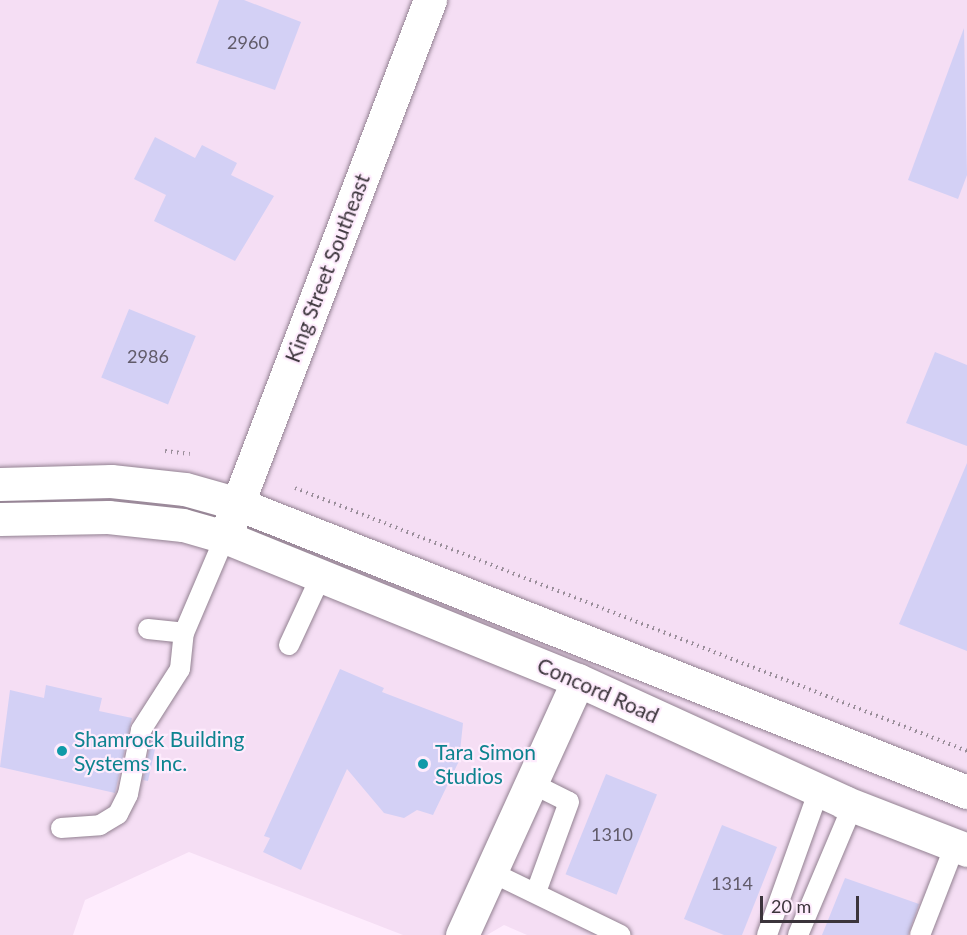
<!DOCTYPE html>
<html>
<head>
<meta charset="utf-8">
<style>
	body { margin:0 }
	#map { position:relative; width:967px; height:935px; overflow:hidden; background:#feecfd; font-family:Lato,sans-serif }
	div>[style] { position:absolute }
	.built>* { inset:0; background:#f5def4 }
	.building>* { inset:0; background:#d3d0f5; transform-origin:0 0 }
	.path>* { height:4px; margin-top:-2px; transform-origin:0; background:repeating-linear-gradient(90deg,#9a8e9a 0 1.5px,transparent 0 6px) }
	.roads { filter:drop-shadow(0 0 2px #928191) drop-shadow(0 0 2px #928191) }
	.service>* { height:20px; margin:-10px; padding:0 10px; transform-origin:10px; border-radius:10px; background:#fff }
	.minor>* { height:33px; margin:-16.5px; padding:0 16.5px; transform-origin:16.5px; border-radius:16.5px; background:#fff }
	.tertiary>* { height:33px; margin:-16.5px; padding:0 16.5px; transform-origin:16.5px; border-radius:16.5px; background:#fff }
	.secondary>* { height:33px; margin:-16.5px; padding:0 16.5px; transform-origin:16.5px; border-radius:16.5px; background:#fff }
	.dots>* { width:16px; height:16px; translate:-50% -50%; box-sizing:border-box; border:3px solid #feecfd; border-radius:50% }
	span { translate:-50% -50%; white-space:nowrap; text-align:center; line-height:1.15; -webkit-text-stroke:4.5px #feecfd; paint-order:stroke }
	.number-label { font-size:18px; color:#615b6a }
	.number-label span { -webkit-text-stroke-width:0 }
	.street-label { font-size:21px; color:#3b343b }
	.culture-label { font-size:21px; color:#0d838f }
	.left { translate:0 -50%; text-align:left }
	.scale { position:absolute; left:760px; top:896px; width:99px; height:27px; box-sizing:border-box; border:3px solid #3b343b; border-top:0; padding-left:8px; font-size:18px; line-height:21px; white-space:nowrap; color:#3b343b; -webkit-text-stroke:4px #feecfd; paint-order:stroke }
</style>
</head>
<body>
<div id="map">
	<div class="built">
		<i style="clip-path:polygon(0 0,967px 0,967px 935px,527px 935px,504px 925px,487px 935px,403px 935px,189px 852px,85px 900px,73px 935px,0 935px)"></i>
	</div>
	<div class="building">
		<i style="clip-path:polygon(219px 0,244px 0,301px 22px,275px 90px,196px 63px)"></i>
		<i style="clip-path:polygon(964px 28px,967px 175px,958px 199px,908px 180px)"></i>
		<i style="clip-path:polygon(155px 137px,195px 158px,202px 145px,237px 163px,231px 175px,274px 196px,235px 261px,154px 221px,166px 195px,134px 179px)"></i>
		<i style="left:129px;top:309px;width:72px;height:74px;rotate:22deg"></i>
		<i style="clip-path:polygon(935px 352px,967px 365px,967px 446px,906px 423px)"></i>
		<i style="clip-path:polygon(967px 463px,967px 651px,899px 624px)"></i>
		<i style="clip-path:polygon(340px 669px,384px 688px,382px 692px,463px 723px,459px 761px,433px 815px,417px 810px,404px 818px,384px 813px,347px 769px,301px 870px,263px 852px,270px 838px,264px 836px)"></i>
		<i style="clip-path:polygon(46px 685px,102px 698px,99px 711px,132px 718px,115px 793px,0 767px,10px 690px,44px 698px)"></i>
		<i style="clip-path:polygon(151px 739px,157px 740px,148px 781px,143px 780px)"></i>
		<i style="left:606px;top:774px;width:55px;height:108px;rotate:22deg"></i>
		<i style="clip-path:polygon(722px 825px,777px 847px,742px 935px,724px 935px,684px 919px)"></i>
		<i style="clip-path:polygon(845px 878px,919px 904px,908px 935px,822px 935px)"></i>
	</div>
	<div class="path">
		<i style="left:165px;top:451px;width:25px;rotate:7deg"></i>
		<i style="left:295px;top:488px;width:722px;rotate:21.37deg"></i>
	</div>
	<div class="roads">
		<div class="service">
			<i style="left:148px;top:629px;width:36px;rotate:6deg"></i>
			<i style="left:184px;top:633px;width:104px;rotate:-66.9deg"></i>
			<i style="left:289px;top:645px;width:76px;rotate:-65.1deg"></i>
			<i style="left:531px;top:783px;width:42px;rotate:26.6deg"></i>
			<i style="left:569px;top:802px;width:96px;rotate:110.1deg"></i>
			<i style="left:61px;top:828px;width:39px;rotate:-4deg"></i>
			<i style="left:100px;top:825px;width:21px;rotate:-31deg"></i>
			<i style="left:118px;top:814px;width:22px;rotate:-63deg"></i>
			<i style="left:128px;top:794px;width:65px;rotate:-78.5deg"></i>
			<i style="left:141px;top:730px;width:72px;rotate:-57.4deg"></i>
			<i style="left:180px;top:669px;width:36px;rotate:-84deg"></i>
			<i style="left:491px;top:872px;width:144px;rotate:25.9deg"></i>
			<i style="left:767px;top:935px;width:154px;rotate:-70.3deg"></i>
			<i style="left:798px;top:935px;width:141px;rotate:-67.1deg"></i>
			<i style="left:920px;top:935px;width:97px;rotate:-68.7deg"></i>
		</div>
		<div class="minor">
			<i style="left:462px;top:935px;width:280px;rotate:-65.5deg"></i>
		</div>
		<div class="tertiary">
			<i style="left:225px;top:537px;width:575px;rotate:-69.11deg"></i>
		</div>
		<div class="secondary">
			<i style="left:0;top:484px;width:111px;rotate:-1.5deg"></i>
			<i style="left:111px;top:481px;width:74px;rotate:6.2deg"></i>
			<i style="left:185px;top:489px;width:55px;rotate:15.8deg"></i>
			<i style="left:238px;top:504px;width:784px;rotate:21.56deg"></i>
			<i style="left:0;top:519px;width:108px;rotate:-1.1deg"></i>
			<i style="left:108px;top:517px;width:75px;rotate:6.1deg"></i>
			<i style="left:183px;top:525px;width:44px;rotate:15.9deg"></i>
			<i style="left:225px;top:537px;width:381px;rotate:22.1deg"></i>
			<i style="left:578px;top:680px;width:293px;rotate:24.6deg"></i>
			<i style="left:844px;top:802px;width:132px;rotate:21.3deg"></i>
		</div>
	</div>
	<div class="dots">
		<i style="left:62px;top:751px;background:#0f9aa8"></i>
		<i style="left:423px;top:764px;background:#0f9aa8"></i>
	</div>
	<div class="number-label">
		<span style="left:248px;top:42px">2960</span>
		<span style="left:148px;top:356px">2986</span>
		<span style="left:612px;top:834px">1310</span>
		<span style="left:732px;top:883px">1314</span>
	</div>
	<div class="street-label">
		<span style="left:327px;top:268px;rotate:-69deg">King Street Southeast</span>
		<span style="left:598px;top:690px;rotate:24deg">Concord Road</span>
	</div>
	<div class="culture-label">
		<span class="left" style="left:74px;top:751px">Shamrock Building<br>Systems Inc.</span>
		<span class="left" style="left:435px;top:764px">Tara Simon<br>Studios</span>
	</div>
	<div class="scale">20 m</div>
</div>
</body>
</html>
